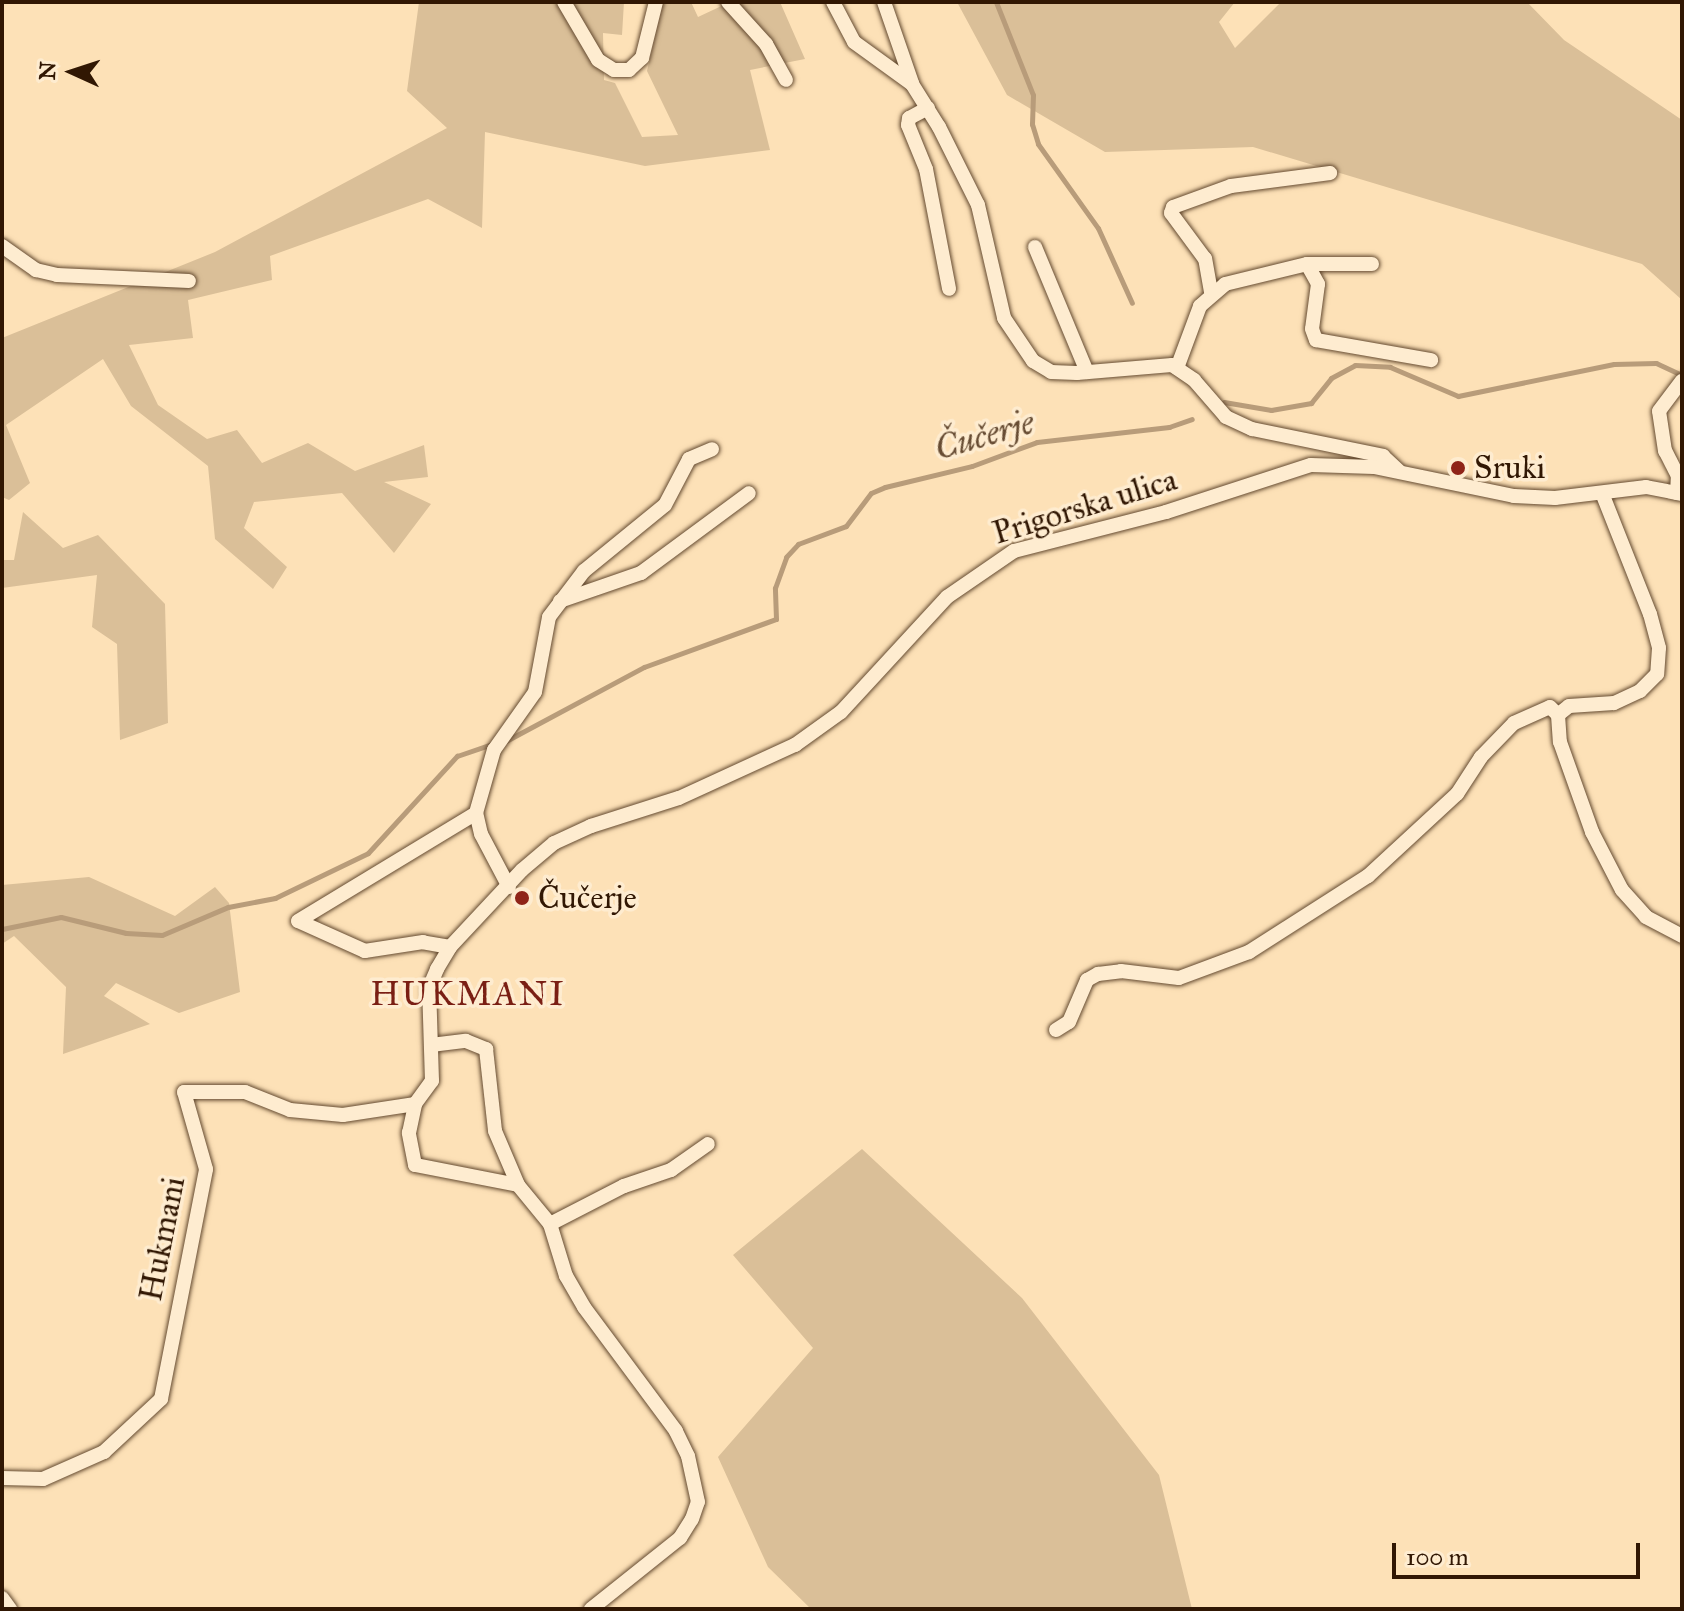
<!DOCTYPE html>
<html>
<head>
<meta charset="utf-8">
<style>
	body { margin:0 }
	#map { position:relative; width:1684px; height:1611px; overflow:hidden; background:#fde1b7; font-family:"IM FELL Great Primer",serif }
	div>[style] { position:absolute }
	.green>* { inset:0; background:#dabf98 }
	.stream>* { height:5px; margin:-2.5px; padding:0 2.5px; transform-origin:2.5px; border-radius:2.5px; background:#b89c7a }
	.roads { filter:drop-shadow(0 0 2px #644a30) drop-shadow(0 0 2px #644a30) }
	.minor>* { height:14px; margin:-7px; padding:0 7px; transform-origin:7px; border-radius:7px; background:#feecd0 }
	.dots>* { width:22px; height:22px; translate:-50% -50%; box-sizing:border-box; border:4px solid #feecd0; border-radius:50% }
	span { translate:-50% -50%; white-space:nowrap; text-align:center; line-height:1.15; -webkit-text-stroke:7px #feecd0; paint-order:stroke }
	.poi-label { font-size:32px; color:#311703 }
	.left { translate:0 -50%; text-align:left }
	.street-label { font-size:32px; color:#311703 }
	.water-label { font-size:34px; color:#674c33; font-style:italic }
	.neighbourhood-label { font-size:34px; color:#7a1f14; letter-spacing:2px }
	.frame { position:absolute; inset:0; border:4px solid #311703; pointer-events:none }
	.north { position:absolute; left:32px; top:32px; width:80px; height:80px; -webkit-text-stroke:6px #feecd0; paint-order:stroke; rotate:273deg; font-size:22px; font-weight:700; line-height:32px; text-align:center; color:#311703 }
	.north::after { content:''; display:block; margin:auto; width:28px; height:36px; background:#311703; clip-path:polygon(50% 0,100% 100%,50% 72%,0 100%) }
	.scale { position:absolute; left:1392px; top:1543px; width:248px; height:36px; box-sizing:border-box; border:4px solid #311703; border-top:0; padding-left:10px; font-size:24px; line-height:28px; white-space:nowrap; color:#311703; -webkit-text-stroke:6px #feecd0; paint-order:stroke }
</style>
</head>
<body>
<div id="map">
	<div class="green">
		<i style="clip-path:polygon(419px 2px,624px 2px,622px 35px,603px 33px,604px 80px,615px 83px,642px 137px,678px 135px,647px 71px,663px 2px,691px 2px,698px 17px,730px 2px,780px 2px,805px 59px,750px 70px,770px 150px,645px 166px,485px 132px,482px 228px,428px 199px,270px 256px,272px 280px,188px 300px,193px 338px,129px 345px,158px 405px,207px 439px,237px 430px,262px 463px,308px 443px,355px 471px,424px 445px,428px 477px,384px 482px,431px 504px,394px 553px,342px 493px,254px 502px,244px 528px,287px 567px,273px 589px,215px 539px,208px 466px,131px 406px,103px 359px,6px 425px,30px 483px,9px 500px,2px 497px,2px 338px,215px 252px,447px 128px,407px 91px)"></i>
		<i style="clip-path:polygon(957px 2px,1235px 2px,1219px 22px,1235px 48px,1281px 2px,1527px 2px,1564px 40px,1682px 120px,1682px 300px,1642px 264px,1253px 147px,1105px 152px,1007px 95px)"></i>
		<i style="clip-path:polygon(23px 512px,63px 548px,98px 535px,165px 604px,168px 723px,120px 740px,117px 644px,92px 627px,97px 575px,2px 588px,2px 560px,14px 560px)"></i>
		<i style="clip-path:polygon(89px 877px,175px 916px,215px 887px,229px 903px,240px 992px,179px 1013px,116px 983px,104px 996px,150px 1024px,63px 1054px,66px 987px,14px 936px,2px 944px,2px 885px)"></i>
		<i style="clip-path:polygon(862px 1149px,1022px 1298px,1159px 1475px,1192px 1609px,811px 1609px,768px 1567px,718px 1457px,813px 1348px,733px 1255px)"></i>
	</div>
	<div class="stream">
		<i style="left:996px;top:2px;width:100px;rotate:68.3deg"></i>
		<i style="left:1033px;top:95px;width:29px;rotate:92deg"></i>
		<i style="left:1032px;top:124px;width:21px;rotate:73deg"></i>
		<i style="left:1038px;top:144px;width:103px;rotate:54.5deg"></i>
		<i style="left:1098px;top:228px;width:82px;rotate:65.6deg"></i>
		<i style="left:1224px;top:402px;width:48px;rotate:9.7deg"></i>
		<i style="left:1271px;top:410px;width:41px;rotate:-9.9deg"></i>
		<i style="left:1311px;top:403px;width:32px;rotate:-51deg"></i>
		<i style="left:1331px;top:378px;width:27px;rotate:-28deg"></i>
		<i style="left:1355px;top:365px;width:35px;rotate:3deg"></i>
		<i style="left:1390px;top:367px;width:74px;rotate:23.1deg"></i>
		<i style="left:1458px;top:396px;width:159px;rotate:-11.6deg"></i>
		<i style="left:1614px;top:364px;width:42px;rotate:-1.4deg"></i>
		<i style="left:1656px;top:363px;width:29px;rotate:25deg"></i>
		<i style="left:504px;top:742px;width:159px;rotate:-28.2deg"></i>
		<i style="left:644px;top:667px;width:140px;rotate:-20deg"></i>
		<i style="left:776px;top:619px;width:31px;rotate:-92deg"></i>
		<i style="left:775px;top:588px;width:33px;rotate:-70deg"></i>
		<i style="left:786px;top:557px;width:18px;rotate:-47deg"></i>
		<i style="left:798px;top:544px;width:51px;rotate:-20.6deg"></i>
		<i style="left:846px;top:526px;width:41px;rotate:-52.9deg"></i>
		<i style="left:871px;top:493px;width:15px;rotate:-23deg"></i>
		<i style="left:885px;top:487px;width:89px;rotate:-13.6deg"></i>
		<i style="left:972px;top:466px;width:69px;rotate:-20.3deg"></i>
		<i style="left:1037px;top:442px;width:133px;rotate:-6.5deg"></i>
		<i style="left:1169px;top:427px;width:24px;rotate:-19deg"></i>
		<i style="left:2px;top:929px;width:60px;rotate:-11.5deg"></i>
		<i style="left:61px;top:917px;width:67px;rotate:13.8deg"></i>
		<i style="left:126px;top:933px;width:36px;rotate:3deg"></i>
		<i style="left:162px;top:935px;width:72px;rotate:-23deg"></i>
		<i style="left:228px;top:907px;width:48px;rotate:-10.8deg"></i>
		<i style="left:275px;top:898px;width:103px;rotate:-25.8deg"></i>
		<i style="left:368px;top:853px;width:132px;rotate:-47.5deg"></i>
		<i style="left:457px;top:756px;width:39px;rotate:-19deg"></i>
	</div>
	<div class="roads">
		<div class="minor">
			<i style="left:564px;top:2px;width:67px;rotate:59.6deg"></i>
			<i style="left:598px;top:60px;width:19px;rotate:32deg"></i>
			<i style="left:614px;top:70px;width:15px"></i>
			<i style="left:629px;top:70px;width:18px;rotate:-43deg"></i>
			<i style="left:642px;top:58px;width:58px;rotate:-76deg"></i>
			<i style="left:728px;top:2px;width:57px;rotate:47.9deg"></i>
			<i style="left:766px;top:44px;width:41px;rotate:60.9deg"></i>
			<i style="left:833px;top:2px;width:45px;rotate:62.3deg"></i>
			<i style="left:854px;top:42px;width:72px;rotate:35.9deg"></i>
			<i style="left:912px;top:84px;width:51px;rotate:57.9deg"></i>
			<i style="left:939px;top:127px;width:87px;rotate:63.4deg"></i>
			<i style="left:978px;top:205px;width:116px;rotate:77deg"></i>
			<i style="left:1004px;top:318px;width:52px;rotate:56deg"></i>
			<i style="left:1033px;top:361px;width:21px;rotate:31deg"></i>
			<i style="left:1051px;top:372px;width:26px;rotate:2deg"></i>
			<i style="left:1077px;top:373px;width:95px;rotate:-4.8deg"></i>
			<i style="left:1172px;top:365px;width:27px;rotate:34deg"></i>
			<i style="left:1194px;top:380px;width:49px;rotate:49.1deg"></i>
			<i style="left:1226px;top:417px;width:29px;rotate:25deg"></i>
			<i style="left:1252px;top:429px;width:134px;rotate:11.6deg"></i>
			<i style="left:1383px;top:456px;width:22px;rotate:43deg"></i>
			<i style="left:884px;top:2px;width:86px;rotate:70.9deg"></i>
			<i style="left:928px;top:108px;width:21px;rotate:152deg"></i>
			<i style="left:909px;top:118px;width:7px;rotate:98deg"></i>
			<i style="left:908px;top:125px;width:48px;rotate:67.8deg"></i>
			<i style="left:926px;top:169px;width:122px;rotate:79.1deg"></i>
			<i style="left:2px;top:246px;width:42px;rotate:35.2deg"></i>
			<i style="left:36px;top:270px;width:22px;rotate:13deg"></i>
			<i style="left:57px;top:275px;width:132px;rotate:2.6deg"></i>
			<i style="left:1035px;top:247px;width:135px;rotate:67.4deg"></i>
			<i style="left:1307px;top:264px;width:23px;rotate:61deg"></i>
			<i style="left:1318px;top:284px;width:45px;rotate:97.6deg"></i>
			<i style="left:1312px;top:329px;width:12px;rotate:70deg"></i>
			<i style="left:1316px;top:340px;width:117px;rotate:9.9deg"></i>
			<i style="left:1211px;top:292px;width:34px;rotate:-100deg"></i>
			<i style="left:1205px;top:259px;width:57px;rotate:-126.5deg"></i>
			<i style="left:1171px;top:213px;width:6px;rotate:-72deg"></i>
			<i style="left:1173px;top:207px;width:62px;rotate:-19.9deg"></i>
			<i style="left:1231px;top:186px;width:100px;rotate:-7.5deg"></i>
			<i style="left:1177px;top:368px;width:66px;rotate:-69.6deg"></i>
			<i style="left:1200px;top:306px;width:33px;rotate:-41deg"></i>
			<i style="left:1225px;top:284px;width:84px;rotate:-13.7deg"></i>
			<i style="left:1307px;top:264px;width:65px"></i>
			<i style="left:1602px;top:493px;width:130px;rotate:68.4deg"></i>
			<i style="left:1650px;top:614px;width:35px;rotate:75deg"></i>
			<i style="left:1659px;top:648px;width:26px;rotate:94deg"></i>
			<i style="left:1657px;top:674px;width:24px;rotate:135deg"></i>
			<i style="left:1640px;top:691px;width:29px;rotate:155deg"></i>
			<i style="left:1614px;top:703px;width:45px;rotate:176.2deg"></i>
			<i style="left:1569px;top:706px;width:14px;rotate:141deg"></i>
			<i style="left:1558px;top:715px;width:27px;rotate:86deg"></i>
			<i style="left:1560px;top:742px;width:96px;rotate:70.4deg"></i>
			<i style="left:1592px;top:832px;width:65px;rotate:62.7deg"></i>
			<i style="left:1622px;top:890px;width:36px;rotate:48deg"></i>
			<i style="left:1646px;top:917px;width:41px;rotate:27.8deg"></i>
			<i style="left:1677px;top:493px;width:17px;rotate:-87deg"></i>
			<i style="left:1678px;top:476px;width:28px;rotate:-117deg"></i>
			<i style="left:1665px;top:451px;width:40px;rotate:-98.5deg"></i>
			<i style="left:1659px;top:411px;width:38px;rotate:-53deg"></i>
			<i style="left:560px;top:601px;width:86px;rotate:-19.1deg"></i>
			<i style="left:641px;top:573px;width:134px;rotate:-36.5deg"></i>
			<i style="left:509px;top:887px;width:60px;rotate:-117.8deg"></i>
			<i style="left:481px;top:834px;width:22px;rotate:-103deg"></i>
			<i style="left:476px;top:813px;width:66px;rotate:-74.1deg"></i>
			<i style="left:494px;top:750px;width:71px;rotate:-54.7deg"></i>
			<i style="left:535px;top:692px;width:76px;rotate:-79.4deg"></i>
			<i style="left:549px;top:617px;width:58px;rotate:-52.7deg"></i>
			<i style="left:584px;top:571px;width:104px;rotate:-39.2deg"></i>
			<i style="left:665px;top:505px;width:52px;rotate:-62.4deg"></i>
			<i style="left:689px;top:459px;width:25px;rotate:-23deg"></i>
			<i style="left:450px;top:947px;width:27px;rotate:-170deg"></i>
			<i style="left:423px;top:942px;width:59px;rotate:171.2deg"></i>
			<i style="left:365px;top:951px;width:73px;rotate:-155.9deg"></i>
			<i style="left:298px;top:921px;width:208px;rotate:-31.2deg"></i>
			<i style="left:1056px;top:1030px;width:15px;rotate:-32deg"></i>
			<i style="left:1069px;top:1022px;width:46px;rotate:-66.8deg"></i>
			<i style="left:1087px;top:980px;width:13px;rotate:-29deg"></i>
			<i style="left:1098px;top:974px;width:23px;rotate:-7deg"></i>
			<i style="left:1121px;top:971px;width:58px;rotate:6.9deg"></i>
			<i style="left:1179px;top:978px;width:75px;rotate:-20.4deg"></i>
			<i style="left:1249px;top:952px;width:141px;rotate:-32.6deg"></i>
			<i style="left:1368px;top:876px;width:121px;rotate:-42.7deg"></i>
			<i style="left:1457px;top:794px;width:44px;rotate:-57deg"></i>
			<i style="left:1481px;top:757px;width:47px;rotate:-45.9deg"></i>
			<i style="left:1514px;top:723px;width:39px;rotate:-24deg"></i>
			<i style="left:1550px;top:707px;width:11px;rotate:45deg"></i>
			<i style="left:431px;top:1045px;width:35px;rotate:-7deg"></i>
			<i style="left:466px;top:1041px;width:22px;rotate:22deg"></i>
			<i style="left:486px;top:1049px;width:82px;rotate:83.7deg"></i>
			<i style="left:495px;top:1131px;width:59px;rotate:66.9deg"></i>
			<i style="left:550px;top:1224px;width:83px;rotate:-27.2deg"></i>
			<i style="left:624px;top:1186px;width:50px;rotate:-18.8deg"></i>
			<i style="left:671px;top:1170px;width:45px;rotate:-35.1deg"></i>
			<i style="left:2px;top:1478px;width:41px;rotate:1.4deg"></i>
			<i style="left:43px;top:1479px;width:67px;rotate:-23.9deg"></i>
			<i style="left:104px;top:1452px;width:78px;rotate:-42.9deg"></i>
			<i style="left:161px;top:1399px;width:234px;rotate:-78.9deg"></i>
			<i style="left:206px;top:1169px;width:80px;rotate:-105.9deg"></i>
			<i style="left:184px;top:1092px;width:61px"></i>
			<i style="left:245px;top:1092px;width:48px;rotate:21.8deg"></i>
			<i style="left:290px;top:1110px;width:53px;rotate:5.4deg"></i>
			<i style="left:343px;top:1115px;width:73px;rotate:-8.7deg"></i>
			<i style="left:2px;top:1598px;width:14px;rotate:54deg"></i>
			<i style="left:591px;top:1609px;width:114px;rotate:-38.6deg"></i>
			<i style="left:680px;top:1538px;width:22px;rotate:-58deg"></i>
			<i style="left:692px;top:1519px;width:18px;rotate:-71deg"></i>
			<i style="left:698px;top:1502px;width:47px;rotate:-102.3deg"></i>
			<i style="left:688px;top:1456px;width:28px;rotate:-116deg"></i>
			<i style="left:676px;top:1431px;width:154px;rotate:-126.6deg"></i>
			<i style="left:584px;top:1307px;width:36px;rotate:-120deg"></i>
			<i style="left:566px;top:1276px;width:54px;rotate:-107.1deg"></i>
			<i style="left:550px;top:1224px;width:50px;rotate:-129.4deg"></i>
			<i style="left:518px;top:1185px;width:105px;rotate:-169deg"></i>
			<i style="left:415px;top:1165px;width:33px;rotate:-101deg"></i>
			<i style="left:409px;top:1133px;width:30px;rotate:-78deg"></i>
			<i style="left:415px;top:1104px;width:29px;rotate:-54deg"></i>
			<i style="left:432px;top:1081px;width:93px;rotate:-91.8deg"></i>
			<i style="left:429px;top:988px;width:21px;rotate:-67deg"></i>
			<i style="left:437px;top:969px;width:26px;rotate:-59deg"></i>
			<i style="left:450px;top:947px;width:105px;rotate:-46.9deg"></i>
			<i style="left:522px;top:870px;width:42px;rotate:-40.2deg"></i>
			<i style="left:554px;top:843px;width:41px;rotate:-24.7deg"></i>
			<i style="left:591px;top:826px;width:92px;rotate:-17.7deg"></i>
			<i style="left:679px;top:798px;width:128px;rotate:-24.6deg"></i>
			<i style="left:795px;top:745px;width:57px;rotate:-35.7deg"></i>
			<i style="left:841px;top:712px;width:156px;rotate:-47.3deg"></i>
			<i style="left:947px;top:597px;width:81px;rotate:-34.5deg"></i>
			<i style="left:1014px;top:551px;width:157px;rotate:-14.4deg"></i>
			<i style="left:1166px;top:512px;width:152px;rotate:-18deg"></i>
			<i style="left:1311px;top:465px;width:63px;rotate:1.8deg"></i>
			<i style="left:1374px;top:467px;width:143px;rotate:11.7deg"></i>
			<i style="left:1514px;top:496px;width:41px;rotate:2.8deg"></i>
			<i style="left:1555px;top:498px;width:92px;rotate:-6.9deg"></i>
			<i style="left:1646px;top:487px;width:37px;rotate:11deg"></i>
		</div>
	</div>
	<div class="dots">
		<i style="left:1458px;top:468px;background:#8f2418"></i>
		<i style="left:522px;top:898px;background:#8f2418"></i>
	</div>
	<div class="poi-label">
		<span class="left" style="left:1474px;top:468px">Sruki</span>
		<span class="left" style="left:538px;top:898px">Čučerje</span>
	</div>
	<div class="street-label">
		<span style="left:1085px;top:507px;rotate:-17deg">Prigorska ulica</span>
		<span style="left:163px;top:1239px;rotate:-79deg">Hukmani</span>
	</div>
	<div class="water-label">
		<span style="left:984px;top:435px;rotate:-16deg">Čučerje</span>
	</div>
	<div class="neighbourhood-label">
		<span style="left:468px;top:994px">HUKMANI</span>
	</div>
	<div class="frame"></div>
	<div class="north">N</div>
	<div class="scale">100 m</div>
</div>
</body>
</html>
